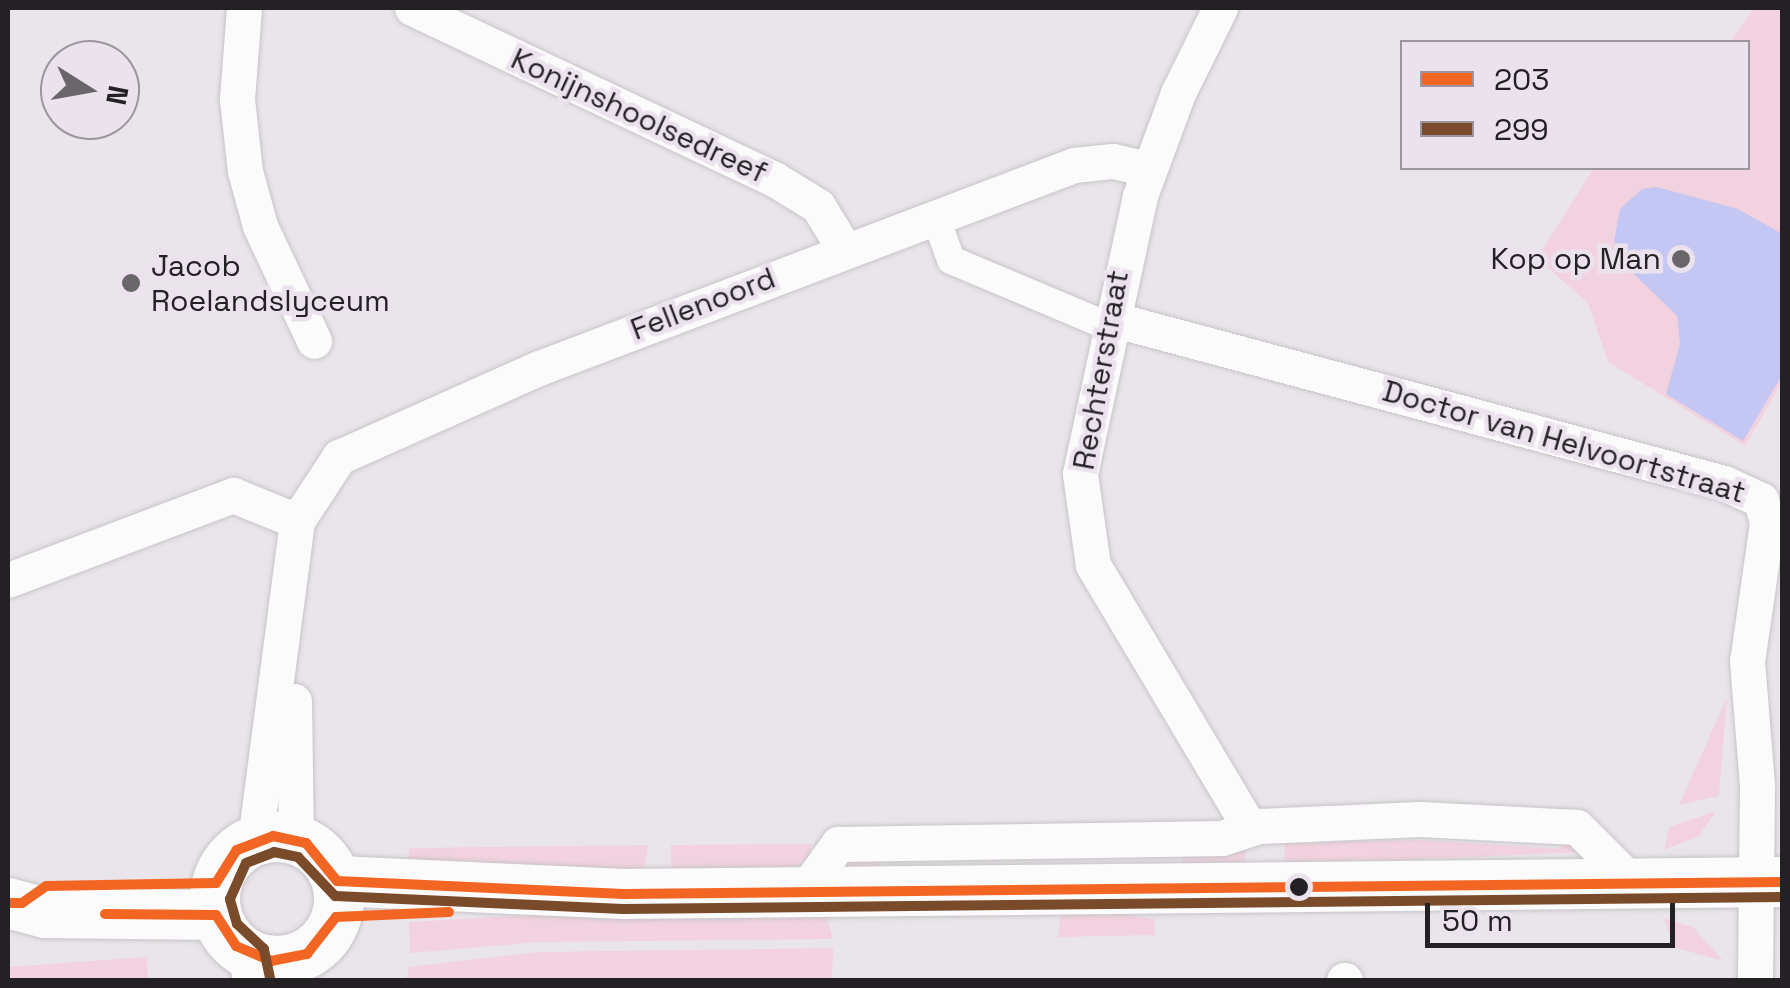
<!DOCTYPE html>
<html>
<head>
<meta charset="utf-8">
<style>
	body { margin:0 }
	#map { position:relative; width:1790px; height:988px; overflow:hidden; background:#eae5eb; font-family:"Space Grotesk",sans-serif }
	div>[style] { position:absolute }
	.green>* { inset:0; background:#f2d2df }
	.water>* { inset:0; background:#c4c6f3 }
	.roads { filter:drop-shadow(0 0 2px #c7c4c8) drop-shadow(0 0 2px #c7c4c8) }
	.pedestrian>* { height:28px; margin:-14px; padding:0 14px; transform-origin:14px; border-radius:14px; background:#fcfbfc }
	.minor>* { height:35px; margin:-17.5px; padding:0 17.5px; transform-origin:17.5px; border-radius:17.5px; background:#fcfbfc }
	.tertiary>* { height:45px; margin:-22.5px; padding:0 22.5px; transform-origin:22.5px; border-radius:22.5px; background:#fcfbfc }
	.secondary>* { height:50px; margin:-25px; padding:0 25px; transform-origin:25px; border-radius:25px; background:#fcfbfc }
	.secondary>.ring { margin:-25px; padding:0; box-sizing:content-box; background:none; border:50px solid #fcfbfc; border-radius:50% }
	.bus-1>* { height:10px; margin:-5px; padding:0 5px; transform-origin:5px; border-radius:5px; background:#f26522 }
	.bus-2>* { height:10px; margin:-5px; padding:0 5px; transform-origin:5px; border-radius:5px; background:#7a4b2a }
	.dots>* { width:28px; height:28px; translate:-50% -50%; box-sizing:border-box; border:5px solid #ebe2ee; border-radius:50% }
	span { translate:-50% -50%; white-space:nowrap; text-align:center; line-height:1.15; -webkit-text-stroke:9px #ebe2ee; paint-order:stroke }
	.street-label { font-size:30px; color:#242125 }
	.poi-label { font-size:30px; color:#242125 }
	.right { translate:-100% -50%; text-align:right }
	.left { translate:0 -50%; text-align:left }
	.frame { position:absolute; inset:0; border:10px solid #242125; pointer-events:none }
	.legend { position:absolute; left:1400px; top:40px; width:350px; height:130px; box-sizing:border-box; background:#ebe2ee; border:2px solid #9b959e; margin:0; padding:12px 18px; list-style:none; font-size:30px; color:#242125 }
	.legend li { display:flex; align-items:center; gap:20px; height:50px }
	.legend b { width:50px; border:2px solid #9b959e }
	.north { position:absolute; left:40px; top:40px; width:100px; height:100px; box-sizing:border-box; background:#ebe2ee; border:2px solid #9b959e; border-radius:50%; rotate:101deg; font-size:28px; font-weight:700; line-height:40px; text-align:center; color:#242125 }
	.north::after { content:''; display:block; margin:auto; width:35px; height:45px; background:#69666a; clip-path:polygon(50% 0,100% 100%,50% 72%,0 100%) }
	.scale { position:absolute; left:1425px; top:903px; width:250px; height:45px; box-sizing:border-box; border:5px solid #242125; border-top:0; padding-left:12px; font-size:30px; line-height:35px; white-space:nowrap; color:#242125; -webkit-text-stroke:8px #ebe2ee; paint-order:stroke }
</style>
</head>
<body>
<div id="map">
	<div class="green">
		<i style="clip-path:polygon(1754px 8px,1782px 8px,1782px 382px,1745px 446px,1608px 362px,1588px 303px,1537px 258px,1594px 168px,1748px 168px,1748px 42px,1730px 42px)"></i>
		<i style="clip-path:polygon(1727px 697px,1719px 796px,1679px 805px)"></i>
		<i style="clip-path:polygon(1716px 811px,1699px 836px,1664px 850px,1669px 827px)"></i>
		<i style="clip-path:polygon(1419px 840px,1560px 849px,1564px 842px,1581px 844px,1583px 852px,1284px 865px,1285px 843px)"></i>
		<i style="clip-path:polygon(812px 844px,808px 858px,792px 869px,678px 875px,671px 868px,671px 845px)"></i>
		<i style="clip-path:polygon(648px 845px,643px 876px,408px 872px,409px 848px)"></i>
		<i style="clip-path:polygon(1245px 845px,1245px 869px,839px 874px,853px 859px,881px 853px,881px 867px,1183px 864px,1183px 849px,1231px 854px)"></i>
		<i style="clip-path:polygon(1062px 904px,1154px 919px,1155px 935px,1058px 937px)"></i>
		<i style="clip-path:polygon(654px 908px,826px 916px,833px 939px,539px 942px,410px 953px,409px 922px)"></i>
		<i style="clip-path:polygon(1664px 918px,1694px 928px,1723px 961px,1673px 947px)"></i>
		<i style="clip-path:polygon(833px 948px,832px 980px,406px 980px,409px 967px,537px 952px)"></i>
		<i style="clip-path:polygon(147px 957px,148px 980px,8px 980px,8px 967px)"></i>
	</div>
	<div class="water">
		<i style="clip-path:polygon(1657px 187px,1738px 209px,1782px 234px,1782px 375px,1743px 441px,1666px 394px,1680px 344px,1677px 316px,1632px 272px,1614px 242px,1620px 209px,1642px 189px)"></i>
	</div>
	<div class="roads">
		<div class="pedestrian">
			<i style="left:936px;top:218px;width:45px;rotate:70.3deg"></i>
			<i style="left:951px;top:260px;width:173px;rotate:22.8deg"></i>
		</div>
		<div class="minor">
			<i style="left:244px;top:8px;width:91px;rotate:94.4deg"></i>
			<i style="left:237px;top:99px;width:72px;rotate:83.7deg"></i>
			<i style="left:245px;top:171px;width:57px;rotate:74.7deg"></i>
			<i style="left:260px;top:226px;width:127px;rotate:64.8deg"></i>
			<i style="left:412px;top:8px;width:400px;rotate:25.3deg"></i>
			<i style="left:774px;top:179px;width:52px;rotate:31.5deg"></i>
			<i style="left:818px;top:206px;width:52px;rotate:58.5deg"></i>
			<i style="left:1220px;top:8px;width:95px;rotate:116.3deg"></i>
			<i style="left:1178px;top:93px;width:110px;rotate:110.3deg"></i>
			<i style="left:1140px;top:196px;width:284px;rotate:102.2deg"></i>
			<i style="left:1080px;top:474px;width:92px;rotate:81.9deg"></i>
			<i style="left:1093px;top:565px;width:306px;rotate:59.2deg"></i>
			<i style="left:1112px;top:319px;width:634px;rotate:15deg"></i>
			<i style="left:1724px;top:483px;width:41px;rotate:24.7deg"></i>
			<i style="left:1761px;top:500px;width:24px;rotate:75deg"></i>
			<i style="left:1767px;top:523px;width:139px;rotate:98.2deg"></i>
			<i style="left:1747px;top:661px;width:125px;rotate:85.4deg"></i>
			<i style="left:1757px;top:786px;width:194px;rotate:90.6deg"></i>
			<i style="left:8px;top:580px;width:241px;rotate:-20.7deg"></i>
			<i style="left:233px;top:495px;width:69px;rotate:22.1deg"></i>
			<i style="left:294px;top:701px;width:140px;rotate:89.2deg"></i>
			<i style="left:255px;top:840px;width:322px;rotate:-82.5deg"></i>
			<i style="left:297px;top:521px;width:77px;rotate:-56.7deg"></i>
			<i style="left:339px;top:457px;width:219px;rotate:-24deg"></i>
			<i style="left:539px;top:368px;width:572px;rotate:-20.78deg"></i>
			<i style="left:1074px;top:165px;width:39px;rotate:-6deg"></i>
			<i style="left:1113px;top:161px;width:37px;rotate:13deg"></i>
			<i style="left:805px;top:890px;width:57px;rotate:-54.3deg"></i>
			<i style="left:838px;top:844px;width:384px;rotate:-0.9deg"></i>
			<i style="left:1222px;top:838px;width:40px;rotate:-18deg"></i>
			<i style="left:1260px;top:826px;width:160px;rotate:-2.5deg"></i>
			<i style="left:1420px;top:819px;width:157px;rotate:2.9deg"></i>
			<i style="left:1577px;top:827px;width:81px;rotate:45deg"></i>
			<i style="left:1344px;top:980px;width:1px"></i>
		</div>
		<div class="tertiary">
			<i style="left:251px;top:956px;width:24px;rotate:81deg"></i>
			<i style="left:290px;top:980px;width:20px;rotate:-84deg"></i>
		</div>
		<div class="secondary">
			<i class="ring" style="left:215px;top:837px;width:74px;height:74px"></i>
			<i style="left:337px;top:881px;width:287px;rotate:2.6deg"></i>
			<i style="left:624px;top:894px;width:1158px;rotate:-0.59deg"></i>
			<i style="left:8px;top:903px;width:38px;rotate:15deg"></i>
			<i style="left:45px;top:913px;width:171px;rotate:0.7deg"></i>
		</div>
	</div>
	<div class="bus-1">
		<i style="left:8px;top:903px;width:14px"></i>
		<i style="left:22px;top:903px;width:29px;rotate:-35deg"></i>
		<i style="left:46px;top:886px;width:170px;rotate:-1deg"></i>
		<i style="left:216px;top:883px;width:39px;rotate:-58deg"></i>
		<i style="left:237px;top:850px;width:39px;rotate:-21deg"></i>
		<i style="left:273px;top:836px;width:34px;rotate:12deg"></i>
		<i style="left:306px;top:843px;width:49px;rotate:50.8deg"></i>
		<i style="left:337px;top:881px;width:287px;rotate:2.6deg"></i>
		<i style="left:624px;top:894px;width:1158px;rotate:-0.59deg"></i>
		<i style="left:105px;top:914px;width:111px;rotate:0.5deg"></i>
		<i style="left:216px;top:915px;width:37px;rotate:57deg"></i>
		<i style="left:236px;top:946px;width:38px;rotate:23deg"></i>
		<i style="left:271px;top:961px;width:37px;rotate:-11deg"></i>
		<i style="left:307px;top:954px;width:47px;rotate:-51.9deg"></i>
		<i style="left:336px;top:917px;width:113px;rotate:-2.5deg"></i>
	</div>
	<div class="bus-2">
		<i style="left:270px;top:978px;width:30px;rotate:-102deg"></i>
		<i style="left:264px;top:949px;width:37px;rotate:-137deg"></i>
		<i style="left:237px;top:924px;width:26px;rotate:-106deg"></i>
		<i style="left:230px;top:899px;width:39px;rotate:-66deg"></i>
		<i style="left:246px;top:863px;width:30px;rotate:-21deg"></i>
		<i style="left:274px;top:852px;width:25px;rotate:12deg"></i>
		<i style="left:298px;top:857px;width:54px;rotate:46.5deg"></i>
		<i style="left:335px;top:896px;width:288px;rotate:2.6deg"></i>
		<i style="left:623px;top:909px;width:1159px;rotate:-0.59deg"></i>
	</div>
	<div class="dots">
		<i style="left:1681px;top:259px;background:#69666a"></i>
		<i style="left:131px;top:283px;background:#69666a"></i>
		<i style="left:1299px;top:887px;background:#242125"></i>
	</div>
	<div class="street-label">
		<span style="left:639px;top:116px;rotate:25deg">Konijnshoolsedreef</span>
		<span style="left:703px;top:304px;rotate:-21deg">Fellenoord</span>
		<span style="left:1101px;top:370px;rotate:-80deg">Rechterstraat</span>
		<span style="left:1564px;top:442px;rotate:16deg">Doctor van Helvoortstraat</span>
	</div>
	<div class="poi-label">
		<span class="right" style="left:1661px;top:259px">Kop op Man</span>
		<span class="left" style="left:151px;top:283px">Jacob<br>Roelandslyceum</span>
	</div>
	<div class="frame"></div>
	<ul class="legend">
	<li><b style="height:12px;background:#f26522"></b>203</li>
	<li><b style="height:12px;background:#7a4b2a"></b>299</li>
	</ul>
	<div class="north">N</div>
	<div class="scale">50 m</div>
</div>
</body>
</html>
